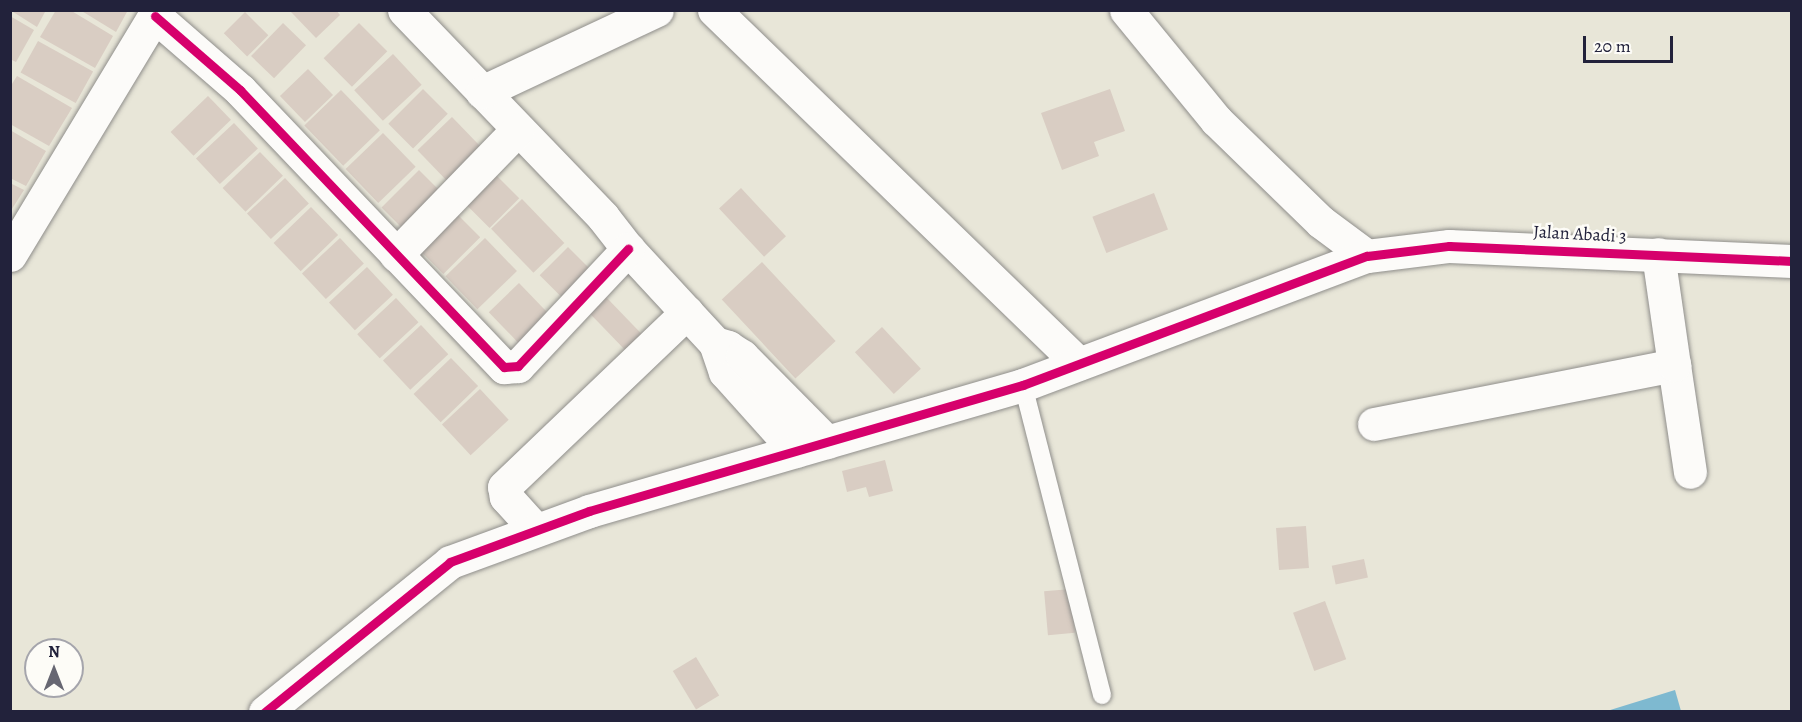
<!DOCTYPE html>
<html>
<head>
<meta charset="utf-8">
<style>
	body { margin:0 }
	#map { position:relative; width:1802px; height:722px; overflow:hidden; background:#e8e6d8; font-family:Alegreya,serif }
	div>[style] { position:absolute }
	.water>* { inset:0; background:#7eb9d0 }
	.building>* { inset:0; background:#d9cdc3; transform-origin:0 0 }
	.roads { filter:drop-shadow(0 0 2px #8f8e8b) drop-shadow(0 0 2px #8f8e8b) }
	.lane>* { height:18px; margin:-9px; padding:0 9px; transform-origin:9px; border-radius:9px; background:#fcfbf9 }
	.street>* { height:33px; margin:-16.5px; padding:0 16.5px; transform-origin:16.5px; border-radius:16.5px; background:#fcfbf9 }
	.cycleway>* { height:9px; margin:-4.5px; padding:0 4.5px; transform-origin:4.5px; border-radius:4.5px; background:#d6006c }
	span { translate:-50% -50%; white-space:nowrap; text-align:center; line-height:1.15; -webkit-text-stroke:5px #fdfcf7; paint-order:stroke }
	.street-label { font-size:18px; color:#22223b }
	.frame { position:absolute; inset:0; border:12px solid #22223b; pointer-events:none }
	.north { position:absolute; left:24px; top:638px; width:60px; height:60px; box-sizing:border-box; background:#fdfcf7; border:2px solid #a5a5ac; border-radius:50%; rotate:0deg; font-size:16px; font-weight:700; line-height:24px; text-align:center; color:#22223b }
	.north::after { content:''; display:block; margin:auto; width:21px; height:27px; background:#676772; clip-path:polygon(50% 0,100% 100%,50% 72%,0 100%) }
	.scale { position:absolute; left:1583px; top:36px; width:90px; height:27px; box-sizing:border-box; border:3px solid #22223b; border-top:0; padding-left:8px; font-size:18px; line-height:21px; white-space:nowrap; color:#22223b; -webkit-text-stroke:4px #fdfcf7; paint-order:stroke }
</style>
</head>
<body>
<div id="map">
	<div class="water">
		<i style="clip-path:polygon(1675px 690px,1681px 711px,1607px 711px)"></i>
	</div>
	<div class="building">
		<i style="clip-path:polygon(10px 10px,46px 10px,37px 27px)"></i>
		<i style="clip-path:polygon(56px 10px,70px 10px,113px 36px,95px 68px,40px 37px)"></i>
		<i style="clip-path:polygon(80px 10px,128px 10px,116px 32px)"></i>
		<i style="clip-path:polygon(293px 10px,336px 10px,340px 15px,316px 38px,291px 12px)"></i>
		<i style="left:245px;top:12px;width:33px;height:30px;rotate:45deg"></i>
		<i style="clip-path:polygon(10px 16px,34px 30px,16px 62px,10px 59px)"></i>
		<i style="left:283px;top:23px;width:32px;height:46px;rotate:44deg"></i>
		<i style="left:359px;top:23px;width:40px;height:50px;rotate:45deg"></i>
		<i style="left:38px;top:41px;width:63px;height:36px;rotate:29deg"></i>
		<i style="left:393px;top:54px;width:42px;height:53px;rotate:47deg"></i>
		<i style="left:308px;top:69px;width:36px;height:39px;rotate:46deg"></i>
		<i style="clip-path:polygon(17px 76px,72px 108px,49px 146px,10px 124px,10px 87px)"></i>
		<i style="left:423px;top:89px;width:35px;height:49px;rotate:45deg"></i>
		<i style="clip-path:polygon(1110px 89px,1125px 131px,1094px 142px,1099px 156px,1062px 170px,1041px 113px)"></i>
		<i style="left:341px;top:90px;width:56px;height:51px;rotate:46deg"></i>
		<i style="left:208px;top:96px;width:33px;height:52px;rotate:46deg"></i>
		<i style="left:452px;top:117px;width:49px;height:48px;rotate:46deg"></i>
		<i style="left:234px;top:123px;width:35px;height:52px;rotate:47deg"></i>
		<i style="clip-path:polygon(10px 130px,46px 151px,26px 186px,10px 178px)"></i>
		<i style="left:383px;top:133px;width:47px;height:52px;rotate:46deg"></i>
		<i style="left:260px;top:152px;width:33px;height:52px;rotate:46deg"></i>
		<i style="left:419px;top:170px;width:35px;height:53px;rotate:45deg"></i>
		<i style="left:491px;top:170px;width:40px;height:42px;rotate:45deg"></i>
		<i style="left:285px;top:178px;width:35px;height:52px;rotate:47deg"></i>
		<i style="clip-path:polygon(10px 183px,24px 190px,10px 212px)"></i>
		<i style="left:741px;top:188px;width:66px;height:30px;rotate:47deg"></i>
		<i style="left:1154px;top:193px;width:39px;height:66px;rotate:69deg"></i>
		<i style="left:522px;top:199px;width:61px;height:43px;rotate:46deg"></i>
		<i style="left:311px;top:207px;width:39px;height:52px;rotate:46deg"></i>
		<i style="left:454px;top:211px;width:37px;height:52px;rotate:45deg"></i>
		<i style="left:340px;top:238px;width:35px;height:52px;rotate:47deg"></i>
		<i style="left:485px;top:238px;width:46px;height:55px;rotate:46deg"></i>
		<i style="left:568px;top:247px;width:34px;height:40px;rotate:45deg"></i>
		<i style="left:762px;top:262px;width:108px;height:55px;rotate:47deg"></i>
		<i style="left:367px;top:267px;width:38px;height:52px;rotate:47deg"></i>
		<i style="left:519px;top:283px;width:42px;height:42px;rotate:46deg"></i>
		<i style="left:605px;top:296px;width:59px;height:23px;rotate:46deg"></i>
		<i style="left:396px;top:298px;width:33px;height:53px;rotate:47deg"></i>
		<i style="left:421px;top:325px;width:40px;height:52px;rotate:47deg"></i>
		<i style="left:882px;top:327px;width:57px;height:37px;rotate:47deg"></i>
		<i style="left:451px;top:358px;width:39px;height:52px;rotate:46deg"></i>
		<i style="left:480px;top:389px;width:42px;height:52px;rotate:47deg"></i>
		<i style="clip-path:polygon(885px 460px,893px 491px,869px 497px,866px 487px,847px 492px,842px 471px)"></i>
		<i style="left:1306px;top:526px;width:42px;height:30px;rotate:86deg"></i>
		<i style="left:1364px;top:559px;width:19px;height:33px;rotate:78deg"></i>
		<i style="left:1071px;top:589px;width:44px;height:27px;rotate:85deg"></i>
		<i style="left:1325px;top:601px;width:62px;height:34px;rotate:70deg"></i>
		<i style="left:696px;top:657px;width:45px;height:27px;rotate:59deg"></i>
	</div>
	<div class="roads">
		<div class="lane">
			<i style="left:1023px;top:385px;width:320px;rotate:75.7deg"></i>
		</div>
		<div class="street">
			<i style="left:404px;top:10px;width:287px;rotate:46.1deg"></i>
			<i style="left:603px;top:217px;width:41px;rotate:52deg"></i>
			<i style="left:628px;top:249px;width:128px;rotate:47.2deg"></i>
			<i style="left:715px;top:343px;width:31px;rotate:71deg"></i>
			<i style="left:725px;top:372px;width:106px;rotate:48.1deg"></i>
			<i style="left:714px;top:10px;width:508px;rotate:44.12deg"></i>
			<i style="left:1126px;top:10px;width:142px;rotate:50.7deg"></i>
			<i style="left:1216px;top:120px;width:146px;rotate:44.2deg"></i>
			<i style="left:1321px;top:222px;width:57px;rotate:36.5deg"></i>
			<i style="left:155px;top:16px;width:113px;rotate:41deg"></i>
			<i style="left:240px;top:90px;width:383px;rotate:46.4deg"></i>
			<i style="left:504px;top:367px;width:14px;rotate:-4deg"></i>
			<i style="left:518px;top:366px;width:161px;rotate:-46.8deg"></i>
			<i style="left:482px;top:92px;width:193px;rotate:-25.1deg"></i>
			<i style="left:10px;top:255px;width:286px;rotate:-58.9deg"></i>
			<i style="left:396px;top:255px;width:175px;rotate:-45.9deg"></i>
			<i style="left:715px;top:343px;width:14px;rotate:17deg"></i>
			<i style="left:728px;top:347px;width:17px;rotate:33deg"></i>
			<i style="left:742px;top:356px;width:121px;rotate:45.3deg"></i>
			<i style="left:1674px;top:365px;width:108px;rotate:81.5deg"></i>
			<i style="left:1374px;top:424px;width:306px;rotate:-11.1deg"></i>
			<i style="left:1674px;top:365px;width:112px;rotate:-98.2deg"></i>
			<i style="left:536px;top:530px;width:45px;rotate:-132.3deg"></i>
			<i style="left:506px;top:497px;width:10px;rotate:-101deg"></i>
			<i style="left:504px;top:487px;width:253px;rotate:-43.7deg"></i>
			<i style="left:265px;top:712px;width:238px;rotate:-39deg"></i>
			<i style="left:450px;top:562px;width:148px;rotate:-20.1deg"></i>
			<i style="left:589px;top:511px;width:452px;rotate:-16.2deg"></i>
			<i style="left:1023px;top:385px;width:367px;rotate:-20.6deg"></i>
			<i style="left:1367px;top:256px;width:83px;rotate:-7deg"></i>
			<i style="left:1449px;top:246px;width:343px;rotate:2.5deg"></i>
		</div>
	</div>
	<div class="cycleway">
		<i style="left:155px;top:16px;width:113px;rotate:41deg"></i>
		<i style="left:240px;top:90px;width:383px;rotate:46.4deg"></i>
		<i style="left:504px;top:367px;width:14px;rotate:-4deg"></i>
		<i style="left:518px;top:366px;width:161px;rotate:-46.8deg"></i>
		<i style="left:265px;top:712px;width:238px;rotate:-39deg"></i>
		<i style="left:450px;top:562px;width:148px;rotate:-20.1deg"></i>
		<i style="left:589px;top:511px;width:452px;rotate:-16.2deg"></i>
		<i style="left:1023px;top:385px;width:367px;rotate:-20.6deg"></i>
		<i style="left:1367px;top:256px;width:83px;rotate:-7deg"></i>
		<i style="left:1449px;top:246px;width:343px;rotate:2.5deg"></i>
	</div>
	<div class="street-label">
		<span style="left:1580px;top:234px;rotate:3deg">Jalan Abadi 3</span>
	</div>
	<div class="frame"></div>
	<div class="north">N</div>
	<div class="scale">20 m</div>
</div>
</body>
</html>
